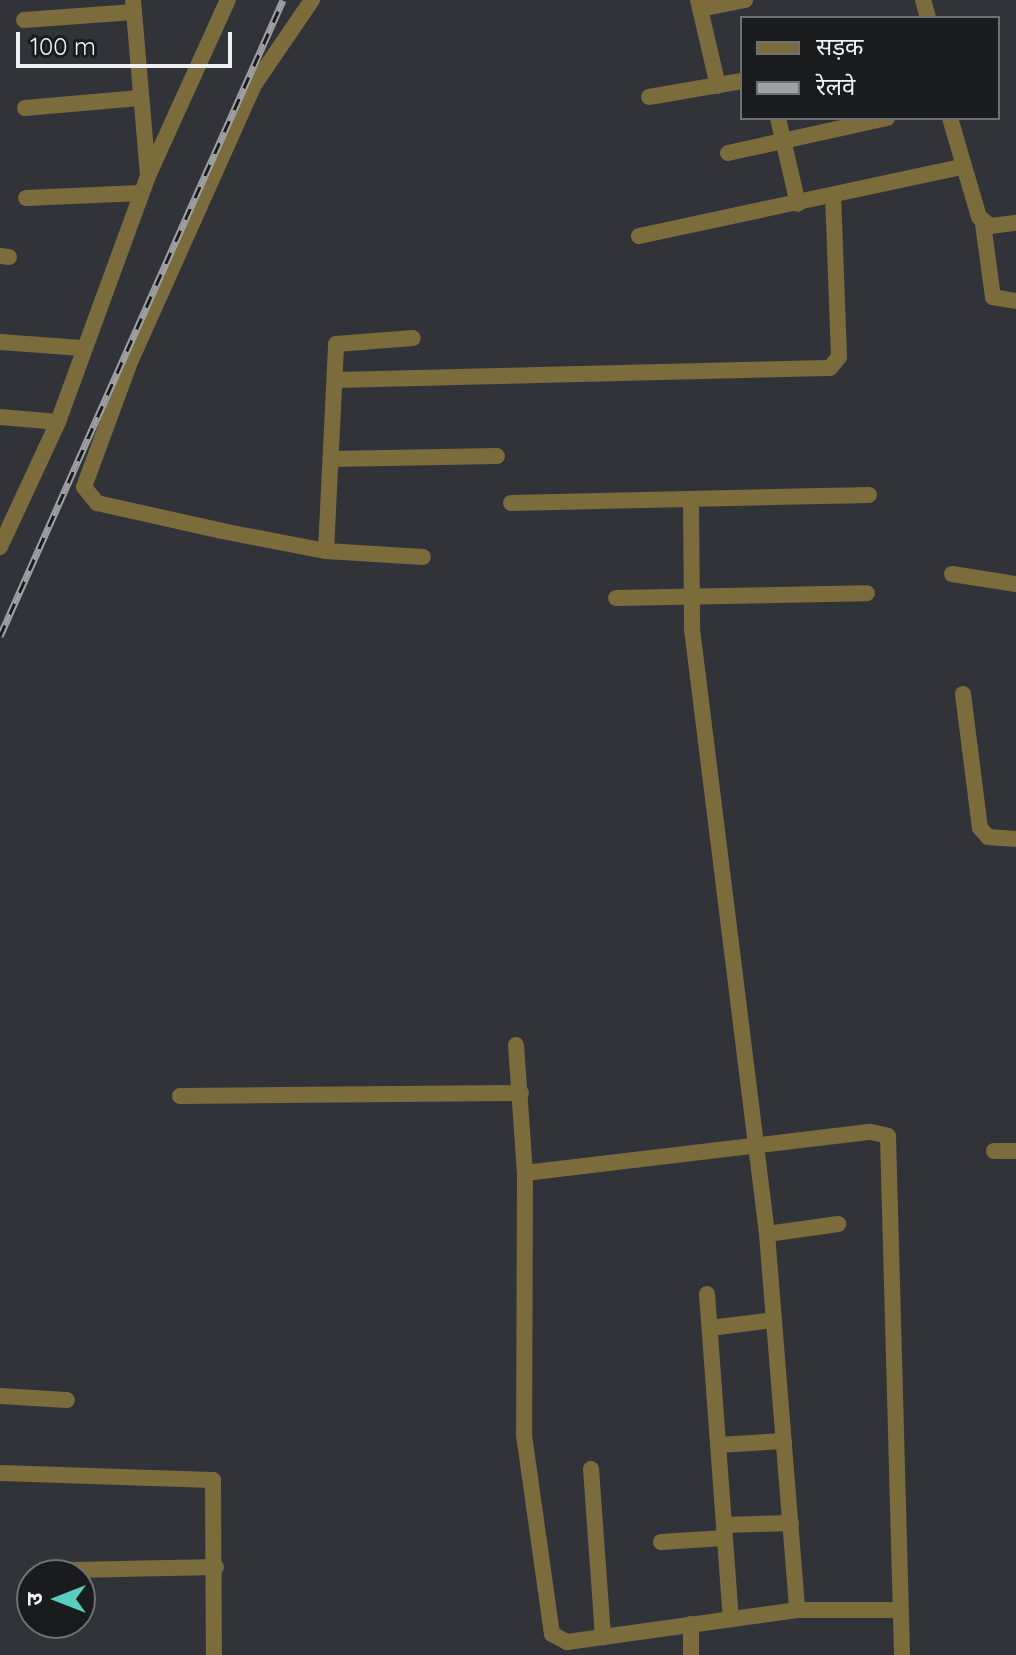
<!DOCTYPE html>
<html>
<head>
<meta charset="utf-8">
<style>
	body { margin:0 }
	#map { position:relative; width:1016px; height:1655px; overflow:hidden; background:#313339; font-family:Quicksand,"Noto Sans Devanagari",sans-serif }
	div>[style] { position:absolute }
	.minor>* { height:16px; margin:-8px; padding:0 8px; transform-origin:8px; border-radius:8px; background:#7c6c3c }
	.rail>* { height:7px; margin-top:-3.5px; transform-origin:0; background:repeating-linear-gradient(90deg,#1a1b1d 0 12px,#a0a1a6 0 24px); box-sizing:border-box; border-block:2px solid #a0a1a6 }
	span { translate:-50% -50%; white-space:nowrap; text-align:center; line-height:1.15; -webkit-text-stroke:6px #1a1b1d; paint-order:stroke }
	.legend { position:absolute; left:740px; top:16px; width:260px; height:104px; box-sizing:border-box; background:#1a1b1d; border:2px solid #6f7073; margin:0; padding:10px 14px; list-style:none; font-size:24px; color:#eff0f4 }
	.legend li { display:flex; align-items:center; gap:16px; height:40px }
	.legend b { width:40px; border:2px solid #6f7073 }
	.north { position:absolute; left:16px; top:1559px; width:80px; height:80px; box-sizing:border-box; background:#1a1b1d; border:2px solid #6f7073; border-radius:50%; rotate:270deg; font-size:22px; font-weight:700; line-height:32px; text-align:center; color:#eff0f4 }
	.north::after { content:''; display:block; margin:auto; width:28px; height:36px; background:#59cebe; clip-path:polygon(50% 0,100% 100%,50% 72%,0 100%) }
	.scale { position:absolute; left:16px; top:32px; width:216px; height:36px; box-sizing:border-box; border:4px solid #eff0f4; border-top:0; padding-left:10px; font-size:24px; line-height:28px; white-space:nowrap; color:#eff0f4; -webkit-text-stroke:6px #1a1b1d; paint-order:stroke }
</style>
</head>
<body>
<div id="map">
	<div class="minor">
		<i style="left:133px;top:0;width:175px;rotate:85.1deg"></i>
		<i style="left:312px;top:0;width:103px;rotate:124.3deg"></i>
		<i style="left:254px;top:85px;width:303px;rotate:114.1deg"></i>
		<i style="left:130px;top:362px;width:133px;rotate:110.2deg"></i>
		<i style="left:84px;top:487px;width:21px;rotate:51deg"></i>
		<i style="left:97px;top:503px;width:128px;rotate:12.6deg"></i>
		<i style="left:222px;top:531px;width:106px;rotate:10.9deg"></i>
		<i style="left:326px;top:551px;width:97px;rotate:3.5deg"></i>
		<i style="left:698px;top:0;width:88px;rotate:76.9deg"></i>
		<i style="left:923px;top:0;width:19px;rotate:74deg"></i>
		<i style="left:700px;top:9px;width:46px;rotate:-11.3deg"></i>
		<i style="left:24px;top:20px;width:110px;rotate:-4.2deg"></i>
		<i style="left:649px;top:97px;width:94px;rotate:-9.8deg"></i>
		<i style="left:25px;top:108px;width:115px;rotate:-5deg"></i>
		<i style="left:778px;top:118px;width:88px;rotate:76.9deg"></i>
		<i style="left:950px;top:118px;width:103px;rotate:73.7deg"></i>
		<i style="left:979px;top:217px;width:14px;rotate:39deg"></i>
		<i style="left:990px;top:226px;width:26px;rotate:-7deg"></i>
		<i style="left:728px;top:153px;width:163px;rotate:-12.4deg"></i>
		<i style="left:26px;top:198px;width:115px;rotate:-2.5deg"></i>
		<i style="left:983px;top:224px;width:74px;rotate:82.2deg"></i>
		<i style="left:993px;top:297px;width:23px;rotate:10deg"></i>
		<i style="left:639px;top:236px;width:330px;rotate:-12.1deg"></i>
		<i style="left:0;top:256px;width:9px;rotate:6deg"></i>
		<i style="left:0;top:342px;width:82px;rotate:4.2deg"></i>
		<i style="left:336px;top:380px;width:494px;rotate:-1.4deg"></i>
		<i style="left:830px;top:368px;width:14px;rotate:-51deg"></i>
		<i style="left:839px;top:357px;width:160px;rotate:-92.1deg"></i>
		<i style="left:0;top:417px;width:58px;rotate:4.9deg"></i>
		<i style="left:331px;top:459px;width:166px;rotate:-1deg"></i>
		<i style="left:691px;top:502px;width:127px;rotate:89.5deg"></i>
		<i style="left:692px;top:629px;width:610px;rotate:82.93deg"></i>
		<i style="left:767px;top:1234px;width:377px;rotate:85.4deg"></i>
		<i style="left:511px;top:503px;width:358px;rotate:-1.3deg"></i>
		<i style="left:0;top:547px;width:138px;rotate:-65.1deg"></i>
		<i style="left:58px;top:422px;width:262px;rotate:-69.9deg"></i>
		<i style="left:148px;top:176px;width:193px;rotate:-65.6deg"></i>
		<i style="left:326px;top:551px;width:207px;rotate:-87.2deg"></i>
		<i style="left:336px;top:344px;width:77px;rotate:-4.5deg"></i>
		<i style="left:952px;top:574px;width:65px;rotate:8.9deg"></i>
		<i style="left:616px;top:598px;width:251px;rotate:-1.1deg"></i>
		<i style="left:963px;top:694px;width:135px;rotate:82.8deg"></i>
		<i style="left:980px;top:828px;width:12px;rotate:48deg"></i>
		<i style="left:988px;top:837px;width:28px;rotate:4deg"></i>
		<i style="left:516px;top:1045px;width:128px;rotate:86deg"></i>
		<i style="left:525px;top:1173px;width:262px;rotate:90.2deg"></i>
		<i style="left:524px;top:1435px;width:201px;rotate:82deg"></i>
		<i style="left:552px;top:1634px;width:17px;rotate:28deg"></i>
		<i style="left:567px;top:1642px;width:232px;rotate:-7.9deg"></i>
		<i style="left:797px;top:1610px;width:103px"></i>
		<i style="left:180px;top:1096px;width:341px;rotate:-0.5deg"></i>
		<i style="left:994px;top:1151px;width:22px"></i>
		<i style="left:525px;top:1173px;width:348px;rotate:-6.8deg"></i>
		<i style="left:871px;top:1132px;width:17px;rotate:13deg"></i>
		<i style="left:888px;top:1136px;width:519px;rotate:88.45deg"></i>
		<i style="left:767px;top:1234px;width:72px;rotate:-8deg"></i>
		<i style="left:707px;top:1294px;width:326px;rotate:85.8deg"></i>
		<i style="left:710px;top:1328px;width:64px;rotate:-7.1deg"></i>
		<i style="left:0;top:1396px;width:67px;rotate:3.4deg"></i>
		<i style="left:718px;top:1445px;width:66px;rotate:-3.5deg"></i>
		<i style="left:591px;top:1469px;width:169px;rotate:85.9deg"></i>
		<i style="left:0;top:1473px;width:213px;rotate:1.9deg"></i>
		<i style="left:213px;top:1480px;width:175px;rotate:89.7deg"></i>
		<i style="left:724px;top:1525px;width:67px;rotate:-1.7deg"></i>
		<i style="left:661px;top:1542px;width:63px;rotate:-3.6deg"></i>
		<i style="left:72px;top:1570px;width:144px;rotate:-1.2deg"></i>
		<i style="left:691px;top:1624px;width:31px;rotate:90deg"></i>
	</div>
	<div class="rail">
		<i style="left:0;top:636px;width:696px;rotate:-66.01deg"></i>
	</div>
	<ul class="legend">
	<li><b style="height:10px;background:#7c6c3c"></b>सड़क</li>
	<li><b style="height:10px;background:#a0a1a6"></b>रेलवे</li>
	</ul>
	<div class="north">उ</div>
	<div class="scale">100 m</div>
</div>
</body>
</html>
